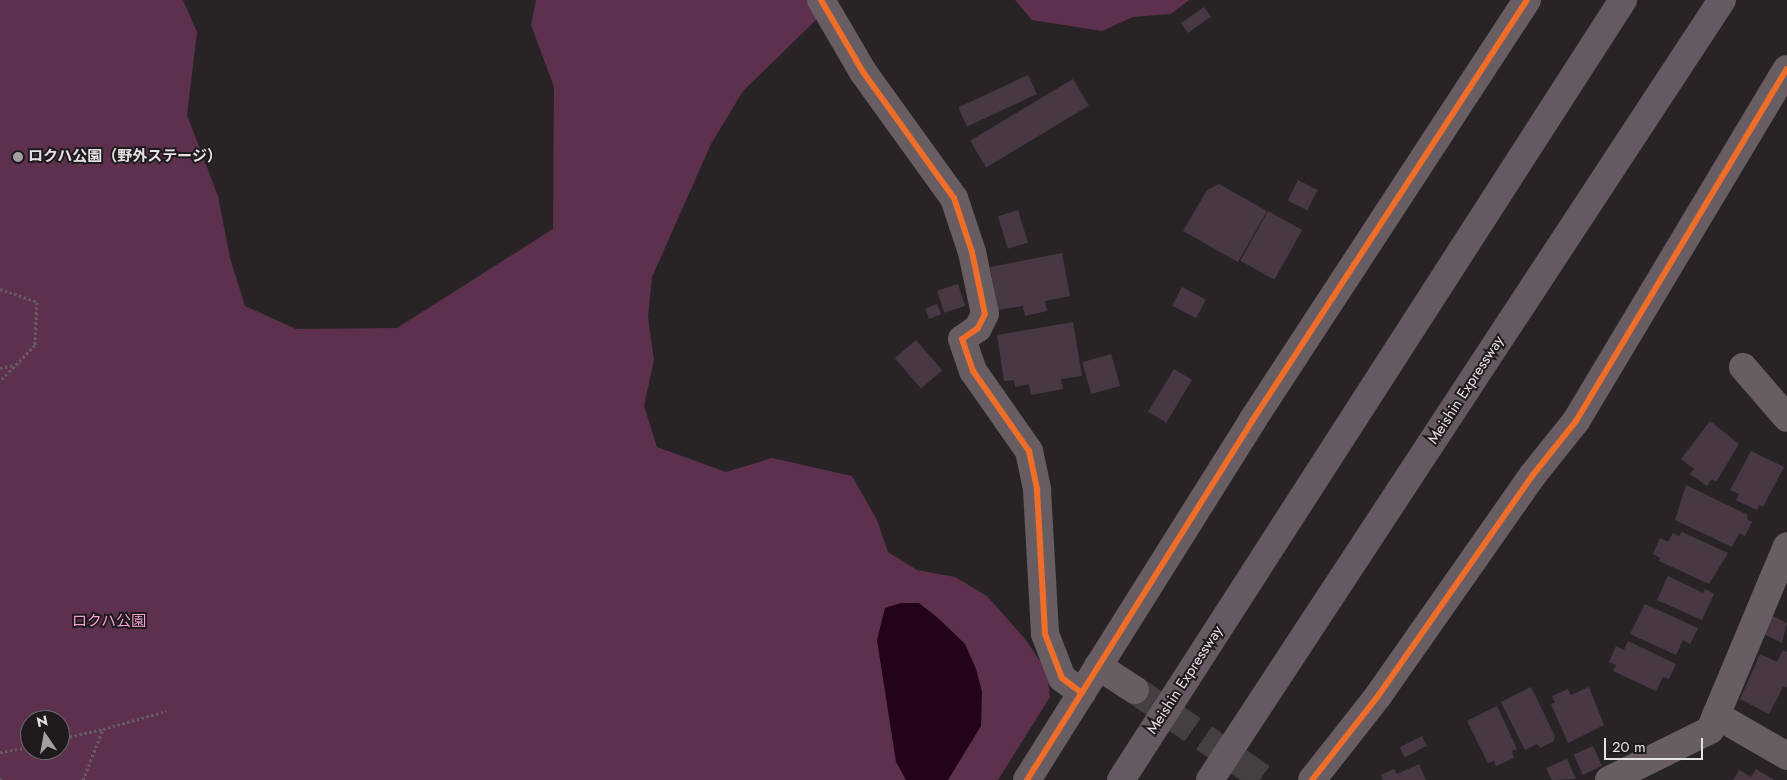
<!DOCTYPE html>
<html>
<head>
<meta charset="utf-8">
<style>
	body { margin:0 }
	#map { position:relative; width:1787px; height:780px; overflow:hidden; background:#282426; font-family:Jost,"Noto Sans JP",sans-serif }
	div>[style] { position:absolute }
	.green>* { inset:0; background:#5d304e }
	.water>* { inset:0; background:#230319 }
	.building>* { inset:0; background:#483843; transform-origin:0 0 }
	.street-tunnel>* { height:28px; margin-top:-14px; transform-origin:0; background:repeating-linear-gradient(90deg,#444042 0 28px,transparent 0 42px) }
	.path>* { height:3px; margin-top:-1.5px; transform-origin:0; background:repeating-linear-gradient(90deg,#645c61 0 2.5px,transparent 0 5px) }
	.street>* { height:28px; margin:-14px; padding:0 14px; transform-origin:14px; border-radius:14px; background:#685d63 }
	.highway>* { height:28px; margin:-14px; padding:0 14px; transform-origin:14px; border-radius:14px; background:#665a62 }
	.cycleway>* { height:6px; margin:-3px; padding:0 3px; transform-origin:3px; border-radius:3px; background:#ee6e29 }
	.dots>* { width:14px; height:14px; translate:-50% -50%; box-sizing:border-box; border:2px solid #1f1a1d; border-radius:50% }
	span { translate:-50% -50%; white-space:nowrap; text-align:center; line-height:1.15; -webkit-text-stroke:4px #1f1a1d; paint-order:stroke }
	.poi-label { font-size:15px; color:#e6e2e4; font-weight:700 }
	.left { translate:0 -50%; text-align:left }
	.street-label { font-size:15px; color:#e6e2e4 }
	.park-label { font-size:15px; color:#f59fd6 }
	.north { position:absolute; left:20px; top:710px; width:50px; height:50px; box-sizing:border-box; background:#1f1a1d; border:1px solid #6f6a6d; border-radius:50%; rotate:348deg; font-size:14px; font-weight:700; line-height:20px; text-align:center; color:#e6e2e4 }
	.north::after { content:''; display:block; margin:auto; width:18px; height:22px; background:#a4a0a2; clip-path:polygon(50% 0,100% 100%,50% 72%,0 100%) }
	.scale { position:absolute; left:1604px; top:738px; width:99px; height:22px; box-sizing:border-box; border:2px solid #e6e2e4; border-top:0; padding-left:6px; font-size:15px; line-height:18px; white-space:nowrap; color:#e6e2e4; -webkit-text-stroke:4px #1f1a1d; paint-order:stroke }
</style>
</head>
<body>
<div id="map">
	<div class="green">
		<i style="clip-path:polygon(evenodd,0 0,183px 0,197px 32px,187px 115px,218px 196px,230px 258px,245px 306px,296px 329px,397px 328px,553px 229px,554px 87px,531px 25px,536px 0,831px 0,818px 18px,743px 91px,711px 144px,652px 277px,648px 317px,654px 360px,644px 406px,657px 447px,726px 472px,772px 458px,852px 476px,877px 520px,888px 552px,917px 570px,955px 577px,987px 596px,1025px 639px,1047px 671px,1050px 697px,998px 780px,0 780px,0 0,30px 720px,60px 720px,60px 750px,30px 750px,30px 720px)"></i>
		<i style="clip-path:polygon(1015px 0,1189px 0,1171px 14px,1133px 17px,1102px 31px,1032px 20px)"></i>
	</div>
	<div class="water">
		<i style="clip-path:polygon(901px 603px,919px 603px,938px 618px,965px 644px,976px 669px,982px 692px,981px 726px,948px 780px,906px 780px,896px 762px,877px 640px,885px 608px)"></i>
	</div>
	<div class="building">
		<i style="left:1204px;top:7px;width:12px;height:28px;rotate:55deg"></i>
		<i style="left:1028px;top:75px;width:21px;height:77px;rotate:65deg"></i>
		<i style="left:1073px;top:79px;width:31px;height:120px;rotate:59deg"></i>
		<i style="left:1298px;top:180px;width:22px;height:23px;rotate:27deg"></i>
		<i style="clip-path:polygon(1219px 184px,1267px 211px,1238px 262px,1183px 231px,1207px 190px)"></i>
		<i style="left:1018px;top:210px;width:34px;height:21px;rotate:73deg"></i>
		<i style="left:1268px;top:211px;width:39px;height:57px;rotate:29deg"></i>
		<i style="clip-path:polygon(1062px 253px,1070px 296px,1045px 301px,1047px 311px,1025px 316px,1023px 306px,998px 310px,990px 267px)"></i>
		<i style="left:958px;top:284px;width:23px;height:22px;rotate:72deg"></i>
		<i style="left:1182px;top:287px;width:27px;height:21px;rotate:28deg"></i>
		<i style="left:937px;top:304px;width:11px;height:13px;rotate:68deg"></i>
		<i style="clip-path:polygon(1073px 322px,1082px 376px,1061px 379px,1063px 389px,1031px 395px,1029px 384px,1015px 387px,1014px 380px,1004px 381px,997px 335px)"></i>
		<i style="left:916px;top:340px;width:40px;height:28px;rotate:49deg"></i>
		<i style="left:1111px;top:354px;width:33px;height:30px;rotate:74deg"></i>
		<i style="left:1174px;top:369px;width:21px;height:50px;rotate:31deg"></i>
		<i style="clip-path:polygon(1710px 421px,1739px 444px,1716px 482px,1712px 479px,1707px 486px,1690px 474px,1694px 469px,1681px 459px)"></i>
		<i style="clip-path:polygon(1751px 451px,1784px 467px,1763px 507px,1759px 505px,1757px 510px,1736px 500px,1739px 494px,1730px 490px)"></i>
		<i style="clip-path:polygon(1686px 485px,1748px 515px,1747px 519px,1752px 522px,1745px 536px,1739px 533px,1732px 547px,1675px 520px)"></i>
		<i style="clip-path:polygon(1682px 532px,1728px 553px,1709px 584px,1659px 561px,1660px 558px,1653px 554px,1660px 538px,1668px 542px,1673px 533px,1679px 536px)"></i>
		<i style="clip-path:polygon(1668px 576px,1703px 593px,1705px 589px,1714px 594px,1702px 620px,1657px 600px)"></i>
		<i style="clip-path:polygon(1645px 604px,1698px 628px,1690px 644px,1683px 640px,1676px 655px,1630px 634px)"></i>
		<i style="clip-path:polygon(1773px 616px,1787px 623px,1782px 643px,1764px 634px)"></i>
		<i style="clip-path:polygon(1628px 641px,1676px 664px,1669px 679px,1663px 677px,1656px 691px,1613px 671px,1616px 665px,1609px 662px,1616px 646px,1624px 650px)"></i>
		<i style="clip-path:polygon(1783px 650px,1787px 652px,1787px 687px,1783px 687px,1769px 714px,1740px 699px,1760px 654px,1777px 662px)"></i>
		<i style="clip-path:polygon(1531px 687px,1555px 736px,1554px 741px,1540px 748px,1537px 744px,1525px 750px,1501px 702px)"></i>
		<i style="clip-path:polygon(1589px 687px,1604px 725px,1568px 743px,1551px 704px,1555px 703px,1552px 696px,1568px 689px,1571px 695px)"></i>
		<i style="clip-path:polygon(1497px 706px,1517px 749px,1512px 751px,1514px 758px,1496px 766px,1494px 761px,1488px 763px,1467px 721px)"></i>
		<i style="left:1422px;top:736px;width:11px;height:25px;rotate:63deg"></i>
		<i style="left:1593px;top:746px;width:22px;height:21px;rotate:66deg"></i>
		<i style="clip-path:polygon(1567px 759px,1576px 779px,1552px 780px,1546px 768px)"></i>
		<i style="clip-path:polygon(1419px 764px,1426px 780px,1383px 780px,1381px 775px,1394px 769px,1397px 774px)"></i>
		<i style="clip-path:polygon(1756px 769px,1774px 780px,1733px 780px,1739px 770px,1751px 777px)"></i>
	</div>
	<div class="street-tunnel">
		<i style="left:1135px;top:690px;width:158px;rotate:34.7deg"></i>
	</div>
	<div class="path">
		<i style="left:0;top:289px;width:39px;rotate:19deg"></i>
		<i style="left:37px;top:302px;width:43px;rotate:92.7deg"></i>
		<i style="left:35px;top:345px;width:50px;rotate:134.2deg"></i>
		<i style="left:0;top:368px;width:14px;rotate:-12deg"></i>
		<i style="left:60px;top:739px;width:44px;rotate:-13.1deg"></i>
		<i style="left:0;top:752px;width:30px;rotate:-9deg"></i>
		<i style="left:0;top:778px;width:2px;rotate:63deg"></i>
		<i style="left:83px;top:780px;width:55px;rotate:-68.6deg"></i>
		<i style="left:103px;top:729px;width:66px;rotate:-15.9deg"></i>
	</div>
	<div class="street">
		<i style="left:821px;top:0;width:83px;rotate:59.7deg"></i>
		<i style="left:863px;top:72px;width:155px;rotate:54.2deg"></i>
		<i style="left:954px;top:198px;width:57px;rotate:71.6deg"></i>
		<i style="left:972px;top:252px;width:63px;rotate:78.2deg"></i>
		<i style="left:985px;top:314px;width:16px;rotate:117deg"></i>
		<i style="left:978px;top:328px;width:19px;rotate:145deg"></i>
		<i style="left:962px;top:339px;width:34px;rotate:71deg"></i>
		<i style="left:973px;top:371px;width:98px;rotate:55deg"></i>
		<i style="left:1029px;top:451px;width:40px;rotate:78deg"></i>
		<i style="left:1037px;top:490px;width:144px;rotate:86.8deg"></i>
		<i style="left:1045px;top:634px;width:47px;rotate:68.9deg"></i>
		<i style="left:1062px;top:678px;width:25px;rotate:37deg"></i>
		<i style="left:1743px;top:367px;width:67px;rotate:49.2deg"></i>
		<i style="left:1098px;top:666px;width:44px;rotate:33deg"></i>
		<i style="left:1716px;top:715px;width:82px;rotate:30deg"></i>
		<i style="left:1027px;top:780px;width:424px;rotate:-57.9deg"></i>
		<i style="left:1252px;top:421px;width:503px;rotate:-56.85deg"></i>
		<i style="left:1312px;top:780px;width:107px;rotate:-51.8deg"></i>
		<i style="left:1378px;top:696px;width:269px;rotate:-55deg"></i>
		<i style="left:1532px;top:476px;width:70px;rotate:-51.3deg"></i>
		<i style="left:1576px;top:421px;width:410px;rotate:-59.1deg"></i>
		<i style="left:1609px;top:780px;width:113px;rotate:-26.3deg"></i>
		<i style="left:1710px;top:730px;width:199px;rotate:-67.3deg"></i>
	</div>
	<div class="highway">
		<i style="left:1121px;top:780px;width:928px;rotate:-57.24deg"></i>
		<i style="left:1210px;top:780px;width:933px;rotate:-56.72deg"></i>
	</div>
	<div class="cycleway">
		<i style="left:821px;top:0;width:83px;rotate:59.7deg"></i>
		<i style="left:863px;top:72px;width:155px;rotate:54.2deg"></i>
		<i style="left:954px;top:198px;width:57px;rotate:71.6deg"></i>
		<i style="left:972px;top:252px;width:63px;rotate:78.2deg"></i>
		<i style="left:985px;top:314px;width:16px;rotate:117deg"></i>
		<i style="left:978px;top:328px;width:19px;rotate:145deg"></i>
		<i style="left:962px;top:339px;width:34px;rotate:71deg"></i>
		<i style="left:973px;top:371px;width:98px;rotate:55deg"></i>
		<i style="left:1029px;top:451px;width:40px;rotate:78deg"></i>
		<i style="left:1037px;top:490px;width:144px;rotate:86.8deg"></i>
		<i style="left:1045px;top:634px;width:47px;rotate:68.9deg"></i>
		<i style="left:1062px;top:678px;width:25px;rotate:37deg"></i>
		<i style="left:1027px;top:780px;width:424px;rotate:-57.9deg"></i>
		<i style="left:1252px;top:421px;width:503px;rotate:-56.85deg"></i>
		<i style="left:1312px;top:780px;width:107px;rotate:-51.8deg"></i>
		<i style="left:1378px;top:696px;width:269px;rotate:-55deg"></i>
		<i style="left:1532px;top:476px;width:70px;rotate:-51.3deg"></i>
		<i style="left:1576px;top:421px;width:410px;rotate:-59.1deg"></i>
	</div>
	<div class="dots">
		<i style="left:18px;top:157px;background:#a4a0a2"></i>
	</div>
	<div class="poi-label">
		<span class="left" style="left:28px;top:157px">ロクハ公園（野外ステージ）</span>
	</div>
	<div class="street-label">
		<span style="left:1466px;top:390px;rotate:-57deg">Meishin Expressway</span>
		<span style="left:1185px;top:680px;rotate:-57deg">Meishin Expressway</span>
	</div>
	<div class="park-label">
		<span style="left:109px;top:622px">ロクハ公園</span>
	</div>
	<div class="north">N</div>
	<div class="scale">20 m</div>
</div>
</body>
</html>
